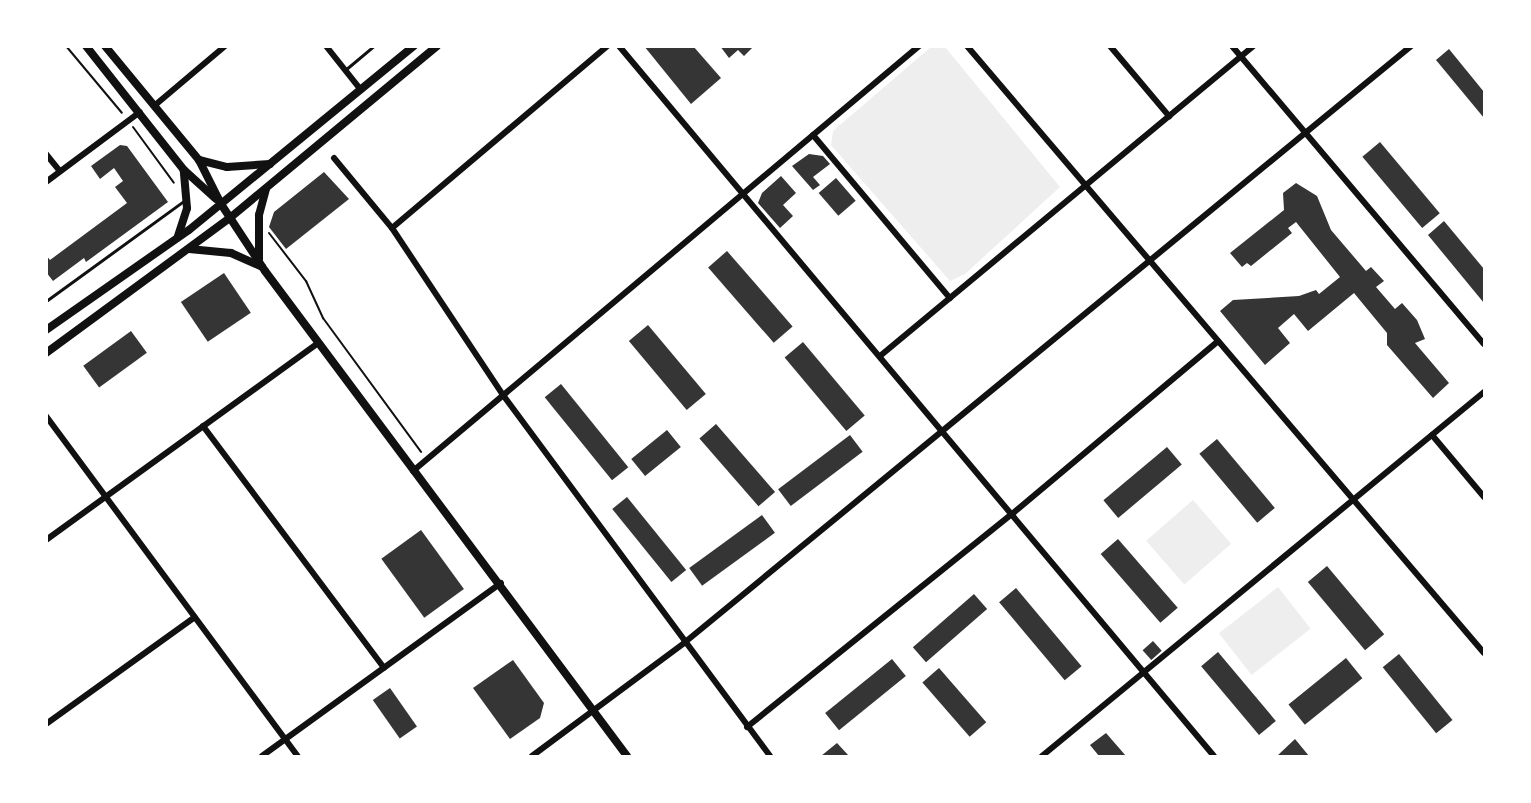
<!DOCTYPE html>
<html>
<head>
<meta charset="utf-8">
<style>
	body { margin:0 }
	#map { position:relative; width:1531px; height:803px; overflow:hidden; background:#fff; font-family:Signika,sans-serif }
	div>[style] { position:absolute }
	.green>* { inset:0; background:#eee; transform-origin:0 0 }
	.building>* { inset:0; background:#353535; transform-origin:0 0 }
	.path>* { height:2px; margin:-1px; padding:0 1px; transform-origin:1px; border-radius:1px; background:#111 }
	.service>* { height:3px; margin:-1.5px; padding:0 1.5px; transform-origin:1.5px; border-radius:1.5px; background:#111 }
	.minor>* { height:6px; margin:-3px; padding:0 3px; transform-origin:3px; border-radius:3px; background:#111 }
	.tertiary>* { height:8px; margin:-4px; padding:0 4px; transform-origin:4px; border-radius:4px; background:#111 }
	span { translate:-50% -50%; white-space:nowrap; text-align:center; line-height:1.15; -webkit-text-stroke:5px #fff; paint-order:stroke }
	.frame { position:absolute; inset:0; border:48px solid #fff; pointer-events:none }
</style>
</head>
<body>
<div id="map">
	<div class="green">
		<i style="clip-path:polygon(932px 46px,945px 47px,1060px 187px,965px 274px,950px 281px,831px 145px,833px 131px)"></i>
		<i style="left:1193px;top:500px;width:58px;height:62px;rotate:49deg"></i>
		<i style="left:1278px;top:587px;width:53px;height:75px;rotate:52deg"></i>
	</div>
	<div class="building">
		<i style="clip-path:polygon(644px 46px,693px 46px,721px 78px,691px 104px)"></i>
		<i style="clip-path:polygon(720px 46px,754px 46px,744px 56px,738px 50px,729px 58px)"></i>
		<i style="clip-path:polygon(1449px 49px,1484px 92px,1484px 118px,1436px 60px)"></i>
		<i style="left:1380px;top:142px;width:93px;height:23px;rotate:50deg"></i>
		<i style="clip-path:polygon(120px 145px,127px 146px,168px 202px,86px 262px,84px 258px,53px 281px,46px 272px,46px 255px,50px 260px,127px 203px,115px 187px,123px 181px,114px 168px,100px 179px,91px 166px)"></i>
		<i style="clip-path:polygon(809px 154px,823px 156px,830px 164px,813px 177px,820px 185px,813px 190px,792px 166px)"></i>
		<i style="clip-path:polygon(324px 172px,349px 199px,286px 249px,269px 227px,274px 212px)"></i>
		<i style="clip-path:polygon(781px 176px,796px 193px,783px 205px,793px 216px,780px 228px,758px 203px,762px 193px)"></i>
		<i style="left:836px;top:178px;width:30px;height:23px;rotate:49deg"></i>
		<i style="clip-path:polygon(1296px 183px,1317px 196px,1331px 230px,1366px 271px,1371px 267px,1384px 281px,1376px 287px,1395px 309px,1402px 303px,1417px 320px,1425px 339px,1415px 343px,1449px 383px,1433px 398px,1387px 345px,1387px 333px,1354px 293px,1308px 331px,1294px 314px,1278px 328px,1290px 343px,1265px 365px,1220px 311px,1233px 300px,1299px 296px,1316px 290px,1319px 294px,1340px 277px,1296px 222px,1288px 228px,1292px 233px,1251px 266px,1247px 263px,1242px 267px,1230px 253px,1284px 210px,1283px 193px)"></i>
		<i style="clip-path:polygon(1444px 221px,1484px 269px,1484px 303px,1428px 235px)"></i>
		<i style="left:727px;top:251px;width:100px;height:25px;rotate:49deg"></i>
		<i style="left:224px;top:273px;width:48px;height:52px;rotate:56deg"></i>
		<i style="left:648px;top:325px;width:90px;height:25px;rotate:50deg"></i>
		<i style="left:131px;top:331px;width:27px;height:59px;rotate:54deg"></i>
		<i style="left:803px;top:342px;width:96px;height:24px;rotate:50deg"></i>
		<i style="left:561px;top:384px;width:107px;height:21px;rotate:51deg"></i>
		<i style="left:716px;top:424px;width:90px;height:22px;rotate:49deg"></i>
		<i style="left:667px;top:430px;width:22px;height:46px;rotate:51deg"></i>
		<i style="left:850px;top:435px;width:21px;height:90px;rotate:53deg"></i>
		<i style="left:1217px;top:439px;width:90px;height:23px;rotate:50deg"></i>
		<i style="left:1167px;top:447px;width:23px;height:83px;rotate:50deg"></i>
		<i style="left:627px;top:497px;width:94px;height:19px;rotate:51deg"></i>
		<i style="left:762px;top:515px;width:22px;height:90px;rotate:54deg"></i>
		<i style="left:421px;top:530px;width:73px;height:49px;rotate:54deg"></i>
		<i style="left:1118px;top:539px;width:91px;height:23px;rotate:49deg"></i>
		<i style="left:1327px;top:566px;width:89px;height:25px;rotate:50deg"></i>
		<i style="left:1016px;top:588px;width:102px;height:22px;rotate:50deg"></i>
		<i style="left:974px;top:594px;width:20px;height:81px;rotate:49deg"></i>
		<i style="left:1153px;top:641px;width:13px;height:14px;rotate:48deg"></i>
		<i style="left:1218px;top:652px;width:90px;height:22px;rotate:50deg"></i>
		<i style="left:1399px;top:654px;width:85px;height:21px;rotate:51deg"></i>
		<i style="left:1346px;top:658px;width:26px;height:74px;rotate:51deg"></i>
		<i style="left:892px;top:659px;width:22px;height:86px;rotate:51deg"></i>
		<i style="clip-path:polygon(513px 660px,544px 703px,540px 718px,510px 739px,473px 688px)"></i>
		<i style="left:939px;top:668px;width:72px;height:22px;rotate:49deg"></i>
		<i style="left:390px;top:688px;width:47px;height:21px;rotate:55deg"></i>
		<i style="clip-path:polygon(1106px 733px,1126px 756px,1099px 756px,1090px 745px)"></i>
		<i style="clip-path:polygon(1295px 739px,1309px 756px,1277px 756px)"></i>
		<i style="clip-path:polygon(837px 743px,849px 756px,821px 756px)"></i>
	</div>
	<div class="path">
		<i style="left:66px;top:46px;width:87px;rotate:50.1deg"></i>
		<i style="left:133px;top:127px;width:69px;rotate:53.8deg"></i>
		<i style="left:269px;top:233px;width:61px;rotate:52.4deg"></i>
		<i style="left:306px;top:281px;width:41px;rotate:65.3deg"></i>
		<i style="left:323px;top:318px;width:166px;rotate:53.8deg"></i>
	</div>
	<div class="service">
		<i style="left:345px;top:70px;width:38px;rotate:-40deg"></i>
		<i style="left:46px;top:301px;width:172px;rotate:-36deg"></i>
	</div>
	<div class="minor">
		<i style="left:326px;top:46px;width:56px;rotate:51.5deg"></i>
		<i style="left:619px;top:46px;width:926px;rotate:50.04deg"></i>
		<i style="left:967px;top:46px;width:797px;rotate:49.58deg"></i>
		<i style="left:1110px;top:46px;width:92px;rotate:49.9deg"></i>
		<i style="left:1232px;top:46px;width:390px;rotate:49.8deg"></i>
		<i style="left:154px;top:106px;width:93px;rotate:-40.2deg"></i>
		<i style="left:813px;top:135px;width:213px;rotate:50deg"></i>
		<i style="left:46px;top:154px;width:22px;rotate:51deg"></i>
		<i style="left:334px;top:158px;width:91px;rotate:50.4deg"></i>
		<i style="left:392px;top:228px;width:201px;rotate:56.4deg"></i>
		<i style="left:503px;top:395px;width:449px;rotate:53.5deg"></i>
		<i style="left:46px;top:182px;width:117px;rotate:-36.7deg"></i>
		<i style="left:392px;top:228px;width:282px;rotate:-40.2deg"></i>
		<i style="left:880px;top:356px;width:485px;rotate:-39.7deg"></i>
		<i style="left:46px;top:416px;width:423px;rotate:53.5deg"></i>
		<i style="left:203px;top:426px;width:302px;rotate:53.2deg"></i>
		<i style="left:1432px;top:435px;width:81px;rotate:50deg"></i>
		<i style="left:413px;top:471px;width:661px;rotate:-40.03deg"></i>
		<i style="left:46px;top:540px;width:336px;rotate:-35.9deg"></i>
		<i style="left:46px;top:724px;width:183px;rotate:-35.7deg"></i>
		<i style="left:747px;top:727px;width:340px;rotate:-38.8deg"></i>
		<i style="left:1012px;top:514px;width:269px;rotate:-40deg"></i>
		<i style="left:262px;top:756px;width:295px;rotate:-35.9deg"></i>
		<i style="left:532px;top:756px;width:189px;rotate:-36.6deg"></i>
		<i style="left:684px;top:643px;width:941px;rotate:-39.39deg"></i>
		<i style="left:1042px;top:756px;width:573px;rotate:-39.47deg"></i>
	</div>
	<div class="tertiary">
		<i style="left:86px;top:46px;width:158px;rotate:51.7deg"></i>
		<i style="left:184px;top:170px;width:43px;rotate:42.2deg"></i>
		<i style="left:105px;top:46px;width:148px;rotate:50.5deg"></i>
		<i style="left:199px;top:160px;width:49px;rotate:63.4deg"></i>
		<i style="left:221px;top:204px;width:80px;rotate:56.7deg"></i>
		<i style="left:265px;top:271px;width:605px;rotate:53.26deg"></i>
		<i style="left:199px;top:160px;width:29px;rotate:14deg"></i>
		<i style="left:227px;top:167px;width:43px;rotate:-4deg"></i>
		<i style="left:178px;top:236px;width:29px;rotate:-72deg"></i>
		<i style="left:187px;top:208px;width:38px;rotate:-95deg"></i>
		<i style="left:189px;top:249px;width:42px;rotate:5.4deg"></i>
		<i style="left:231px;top:253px;width:34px;rotate:24deg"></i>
		<i style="left:259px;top:259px;width:44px;rotate:-90deg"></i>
		<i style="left:259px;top:215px;width:27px;rotate:-75deg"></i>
		<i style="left:46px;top:330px;width:174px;rotate:-35deg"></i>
		<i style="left:189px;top:230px;width:291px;rotate:-39.3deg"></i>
		<i style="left:46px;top:353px;width:230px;rotate:-36.3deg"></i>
		<i style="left:231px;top:217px;width:268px;rotate:-39.7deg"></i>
	</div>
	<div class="frame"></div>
</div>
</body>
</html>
